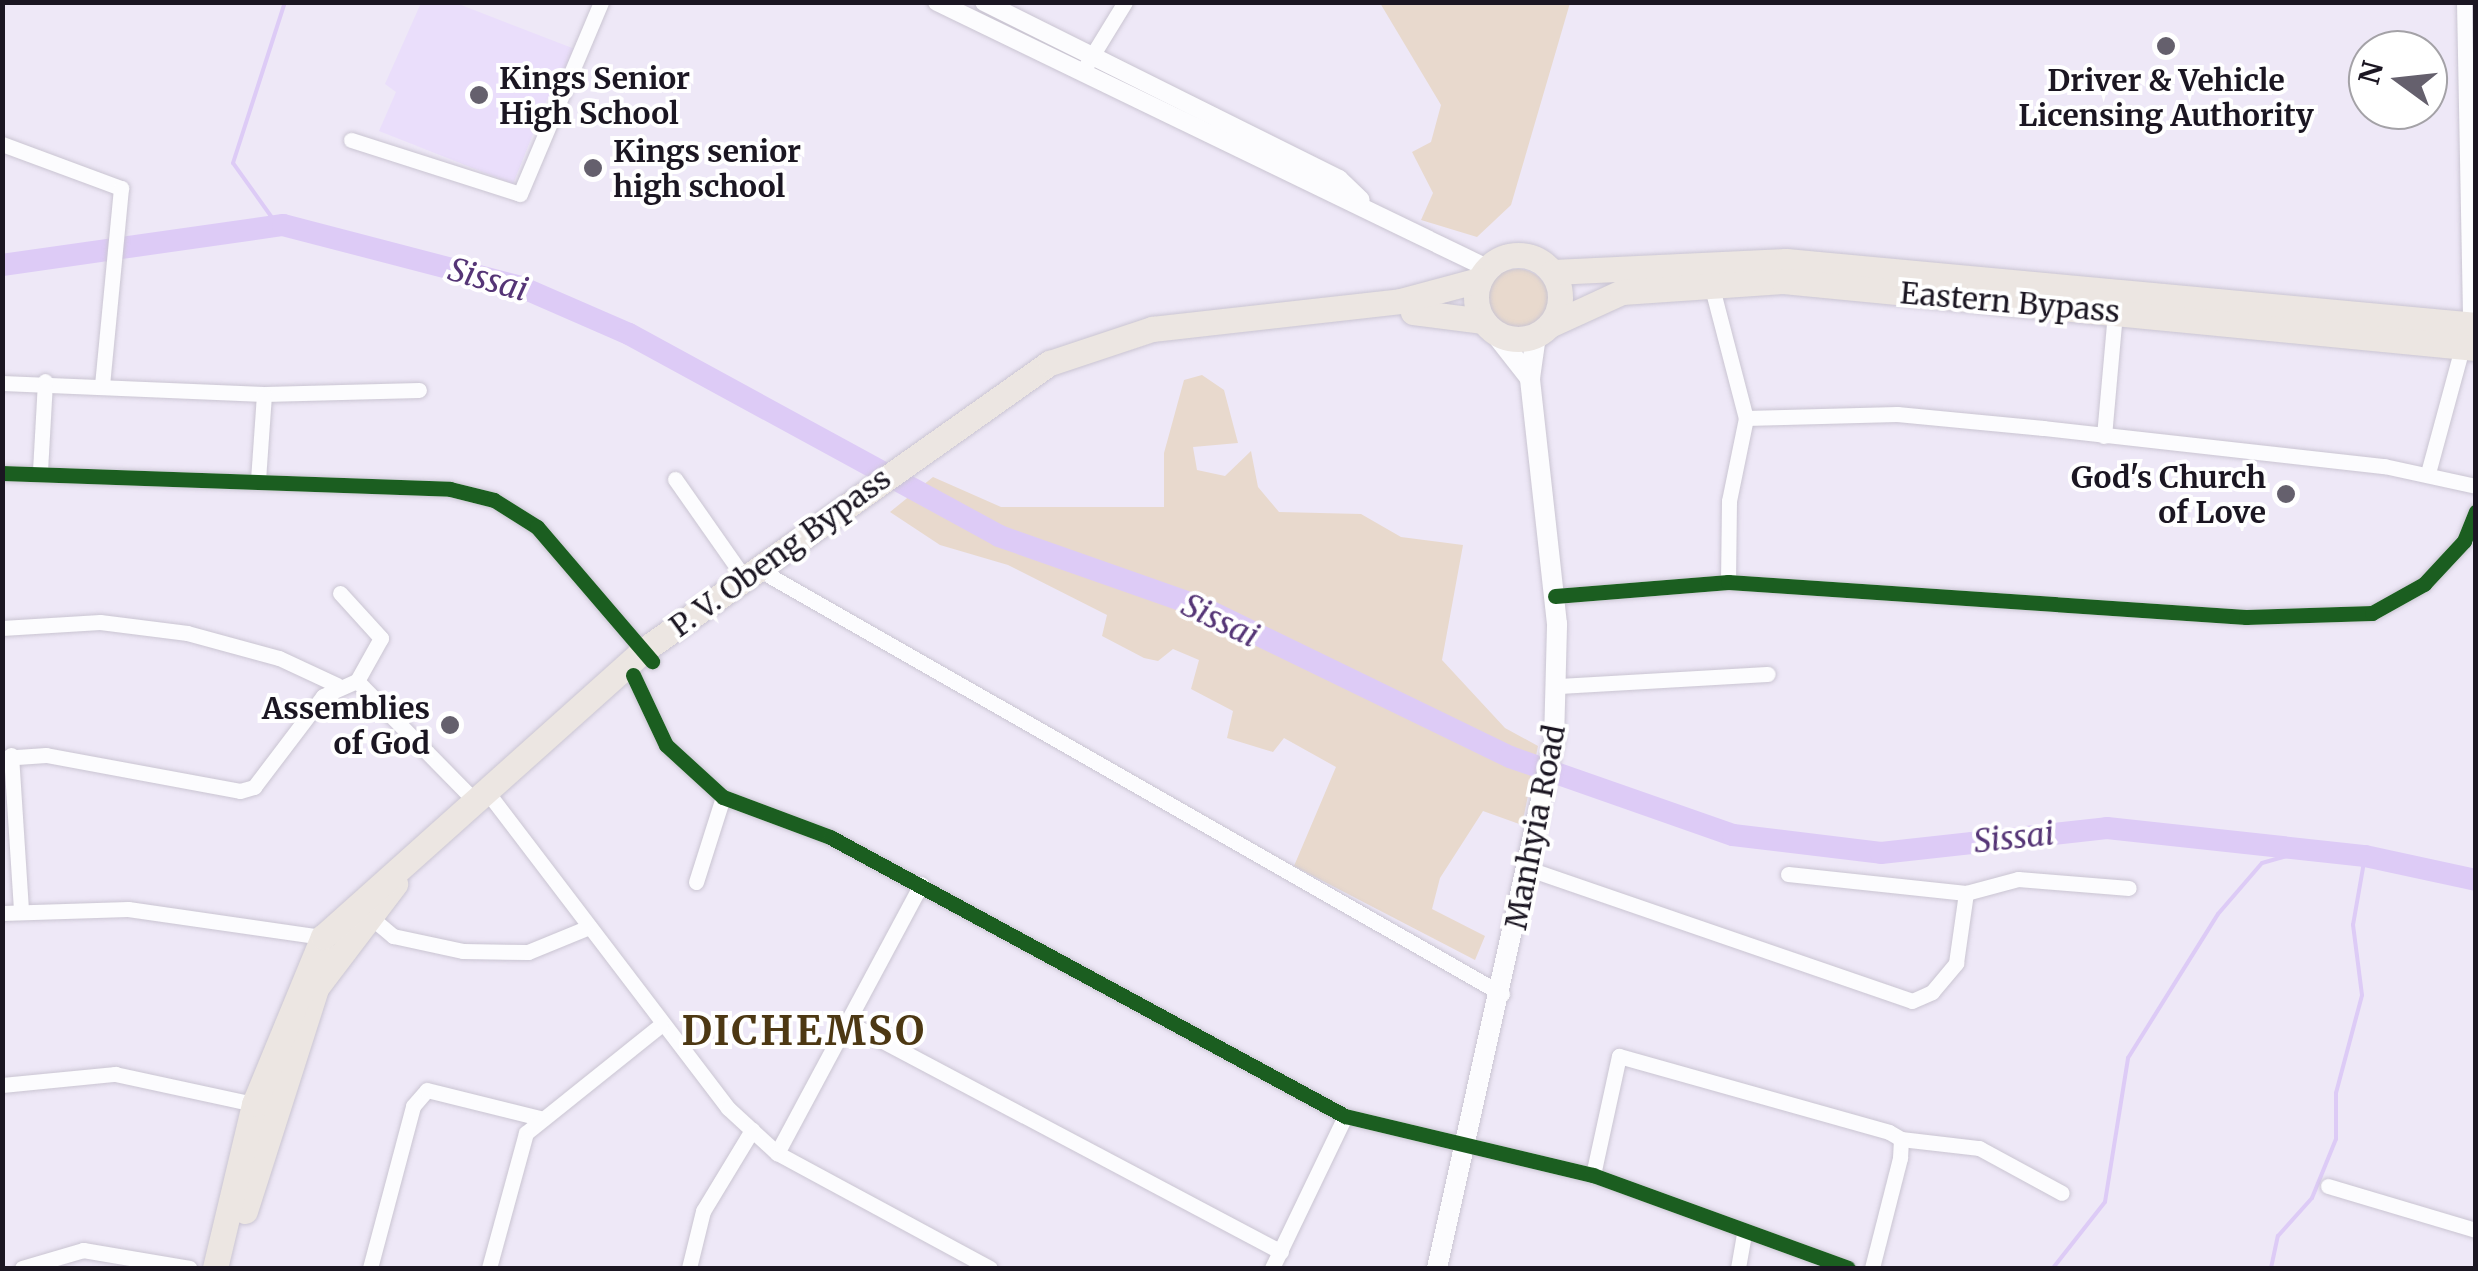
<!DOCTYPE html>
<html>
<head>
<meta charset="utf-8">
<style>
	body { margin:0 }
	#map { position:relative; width:2478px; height:1271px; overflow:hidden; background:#eee8f7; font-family:Merriweather,serif }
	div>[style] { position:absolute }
	.built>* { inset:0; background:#eadefb }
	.green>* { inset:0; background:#e8d9cd }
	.round { border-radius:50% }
	.stream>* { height:4px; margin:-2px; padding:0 2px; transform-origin:2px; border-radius:2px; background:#ddcbf6 }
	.river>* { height:22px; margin:-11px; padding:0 11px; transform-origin:11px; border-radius:11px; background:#ddcbf6 }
	.roads { filter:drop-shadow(0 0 2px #cac5d2) drop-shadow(0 0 2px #cac5d2) }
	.minor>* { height:15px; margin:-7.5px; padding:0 7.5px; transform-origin:7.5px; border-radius:7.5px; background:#fcfcfe }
	.tertiary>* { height:18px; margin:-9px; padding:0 9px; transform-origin:9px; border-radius:9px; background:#fcfcfe }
	.secondary>* { height:20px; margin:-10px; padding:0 10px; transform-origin:10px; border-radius:10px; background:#fcfcfe }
	.trunk>* { height:25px; margin:-12.5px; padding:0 12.5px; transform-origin:12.5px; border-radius:12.5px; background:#ece6e2 }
	.trunk>.ring { margin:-12.5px; padding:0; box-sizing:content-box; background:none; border:25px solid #ece6e2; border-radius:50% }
	.cycleway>* { height:15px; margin:-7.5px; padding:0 7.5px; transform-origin:7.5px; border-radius:7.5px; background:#1b5e20 }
	.dots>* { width:28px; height:28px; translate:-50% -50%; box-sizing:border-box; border:5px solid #fff; border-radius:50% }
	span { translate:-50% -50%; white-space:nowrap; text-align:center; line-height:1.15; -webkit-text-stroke:8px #fff; paint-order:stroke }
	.poi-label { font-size:30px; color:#1b1622; font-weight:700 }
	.left { translate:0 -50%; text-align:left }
	.right { translate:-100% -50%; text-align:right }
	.street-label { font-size:30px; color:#1b1622 }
	.water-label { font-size:32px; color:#553576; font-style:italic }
	.district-label { font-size:40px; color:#4d3813; font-weight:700; letter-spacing:2.5px }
	.frame { position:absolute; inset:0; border:5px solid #1b1622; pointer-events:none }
	.north { position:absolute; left:2348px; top:30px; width:100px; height:100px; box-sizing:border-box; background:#fff; border:2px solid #a4a2a7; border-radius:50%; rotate:285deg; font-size:28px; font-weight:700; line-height:40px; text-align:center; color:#1b1622 }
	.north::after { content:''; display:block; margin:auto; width:35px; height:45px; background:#65606d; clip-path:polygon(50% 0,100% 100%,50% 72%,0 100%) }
</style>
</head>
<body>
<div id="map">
	<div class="built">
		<i style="clip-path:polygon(421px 3px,456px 3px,580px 51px,559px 104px,547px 99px,513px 184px,379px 131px,396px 92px,385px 84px)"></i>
	</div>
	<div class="green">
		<i style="clip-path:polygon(1380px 3px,1570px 3px,1511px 205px,1477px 237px,1421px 220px,1433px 193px,1412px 152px,1431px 142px,1441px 105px)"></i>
		<i class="round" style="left:1484px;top:269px;width:66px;height:66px"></i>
		<i style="clip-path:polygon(1202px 375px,1224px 390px,1238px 443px,1193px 447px,1197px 470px,1225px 476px,1251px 451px,1258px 487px,1279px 512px,1361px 514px,1401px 537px,1463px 545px,1442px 660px,1505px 728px,1538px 746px,1522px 825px,1483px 811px,1440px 878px,1432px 909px,1485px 936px,1475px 960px,1294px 866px,1336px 767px,1284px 738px,1273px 752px,1227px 738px,1233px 711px,1191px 689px,1199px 660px,1173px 649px,1158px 661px,1144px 658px,1102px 636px,1107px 615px,1008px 565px,940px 545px,890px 512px,933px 477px,1001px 507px,1164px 507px,1164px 453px,1184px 380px)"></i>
	</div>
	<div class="stream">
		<i style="left:278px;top:226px;width:77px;rotate:-125.5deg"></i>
		<i style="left:233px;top:163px;width:169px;rotate:-72.1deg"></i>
		<i style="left:2053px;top:1268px;width:84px;rotate:-51.8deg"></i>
		<i style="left:2105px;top:1202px;width:146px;rotate:-80.9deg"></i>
		<i style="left:2128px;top:1058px;width:170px;rotate:-58deg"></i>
		<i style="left:2218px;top:914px;width:67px;rotate:-49.2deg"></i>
		<i style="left:2262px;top:863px;width:48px;rotate:-15.8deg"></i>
		<i style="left:2271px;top:1268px;width:33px;rotate:-78deg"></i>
		<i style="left:2278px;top:1236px;width:51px;rotate:-48.2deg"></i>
		<i style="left:2312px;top:1198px;width:64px;rotate:-67.9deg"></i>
		<i style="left:2336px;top:1139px;width:46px;rotate:-90deg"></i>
		<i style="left:2336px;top:1093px;width:101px;rotate:-75.1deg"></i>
		<i style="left:2362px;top:995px;width:71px;rotate:-97.3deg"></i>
		<i style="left:2353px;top:925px;width:70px;rotate:-80.1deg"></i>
	</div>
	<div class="river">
		<i style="left:2px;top:265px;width:284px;rotate:-8.1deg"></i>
		<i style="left:283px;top:225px;width:246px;rotate:14.6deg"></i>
		<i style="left:521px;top:287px;width:118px;rotate:23.5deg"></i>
		<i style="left:629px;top:334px;width:422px;rotate:28.6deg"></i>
		<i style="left:999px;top:536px;width:216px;rotate:19.4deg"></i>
		<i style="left:1203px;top:608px;width:341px;rotate:25.9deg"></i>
		<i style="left:1510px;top:757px;width:236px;rotate:19.3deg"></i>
		<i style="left:1733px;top:835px;width:149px;rotate:6.9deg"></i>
		<i style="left:1881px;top:853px;width:227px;rotate:-6.3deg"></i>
		<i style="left:2107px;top:828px;width:260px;rotate:6.2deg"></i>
		<i style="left:2365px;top:856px;width:114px;rotate:12.2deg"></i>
	</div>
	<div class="roads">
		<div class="minor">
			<i style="left:2464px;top:2px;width:322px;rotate:88.9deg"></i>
			<i style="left:1087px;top:64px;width:73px;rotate:-58.5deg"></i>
			<i style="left:351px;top:140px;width:177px;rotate:17.7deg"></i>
			<i style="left:520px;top:194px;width:208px;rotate:-67.1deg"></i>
			<i style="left:2px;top:144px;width:127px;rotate:20.3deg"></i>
			<i style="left:121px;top:188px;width:198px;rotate:95.5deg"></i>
			<i style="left:1711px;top:284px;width:138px;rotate:75.4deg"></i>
			<i style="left:1746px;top:418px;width:85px;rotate:101.6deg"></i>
			<i style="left:1729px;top:501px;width:81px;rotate:90.7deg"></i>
			<i style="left:2px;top:383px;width:262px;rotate:2.4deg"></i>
			<i style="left:264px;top:394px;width:155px;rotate:-1.5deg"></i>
			<i style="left:1746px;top:418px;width:151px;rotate:-1.5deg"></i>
			<i style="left:1897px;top:414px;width:147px;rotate:5.5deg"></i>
			<i style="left:2043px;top:428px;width:343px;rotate:6.4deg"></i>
			<i style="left:2384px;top:466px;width:94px;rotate:12.3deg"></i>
			<i style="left:2104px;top:436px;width:124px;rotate:-84.9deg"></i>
			<i style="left:40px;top:471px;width:90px;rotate:-86.8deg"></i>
			<i style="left:2px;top:473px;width:448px;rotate:2deg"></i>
			<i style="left:450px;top:489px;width:45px;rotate:14deg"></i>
			<i style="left:494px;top:500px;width:51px;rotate:32.1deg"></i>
			<i style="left:537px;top:527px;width:177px;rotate:49.4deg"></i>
			<i style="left:2428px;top:473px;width:130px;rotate:-74.8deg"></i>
			<i style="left:675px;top:479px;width:118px;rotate:55deg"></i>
			<i style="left:258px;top:480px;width:86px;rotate:-86deg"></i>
			<i style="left:770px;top:576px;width:843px;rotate:29.73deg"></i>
			<i style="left:340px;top:593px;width:61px;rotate:47.7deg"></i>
			<i style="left:381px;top:638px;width:49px;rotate:119.2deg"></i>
			<i style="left:1555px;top:596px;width:174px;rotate:-4.6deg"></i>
			<i style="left:1728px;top:582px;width:519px;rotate:3.87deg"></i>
			<i style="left:2246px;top:617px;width:126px;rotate:-1.8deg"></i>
			<i style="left:2372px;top:613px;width:60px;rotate:-29.1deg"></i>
			<i style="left:2424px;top:584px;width:59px;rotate:-47.1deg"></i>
			<i style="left:2464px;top:541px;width:32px;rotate:-68deg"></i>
			<i style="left:2px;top:628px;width:98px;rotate:-3.5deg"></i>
			<i style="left:100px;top:622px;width:88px;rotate:7.2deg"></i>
			<i style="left:187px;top:633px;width:95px;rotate:15.2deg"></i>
			<i style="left:279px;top:658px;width:64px;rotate:25deg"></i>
			<i style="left:633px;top:675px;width:77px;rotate:64.8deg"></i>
			<i style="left:666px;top:745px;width:77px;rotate:42.4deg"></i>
			<i style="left:723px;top:797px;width:114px;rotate:20.5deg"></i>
			<i style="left:830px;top:837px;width:586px;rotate:28.45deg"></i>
			<i style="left:1345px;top:1116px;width:255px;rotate:13.4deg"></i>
			<i style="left:1593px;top:1175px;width:271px;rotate:20deg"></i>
			<i style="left:1558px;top:686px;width:210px;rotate:-3.3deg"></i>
			<i style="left:11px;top:755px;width:155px;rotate:86.3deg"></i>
			<i style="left:2px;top:758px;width:44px;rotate:-3.9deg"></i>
			<i style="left:46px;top:755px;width:197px;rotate:10.5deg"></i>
			<i style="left:240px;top:791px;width:15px;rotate:-16deg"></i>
			<i style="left:254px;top:787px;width:114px;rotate:-52.8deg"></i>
			<i style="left:323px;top:696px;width:37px;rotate:-24deg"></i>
			<i style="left:357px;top:681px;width:163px;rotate:45.5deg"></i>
			<i style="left:491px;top:797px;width:391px;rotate:52.7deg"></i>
			<i style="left:728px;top:1108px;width:67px;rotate:42.6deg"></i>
			<i style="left:777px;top:1153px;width:242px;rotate:28.4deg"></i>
			<i style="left:1529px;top:869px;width:405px;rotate:19deg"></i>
			<i style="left:1912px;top:1001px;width:22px;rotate:-24deg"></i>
			<i style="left:1932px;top:992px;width:38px;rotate:-50deg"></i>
			<i style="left:1956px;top:963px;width:71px;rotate:-81.9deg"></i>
			<i style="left:1966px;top:893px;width:54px;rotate:-15.1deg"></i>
			<i style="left:2018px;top:879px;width:111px;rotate:4.6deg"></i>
			<i style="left:1788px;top:874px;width:179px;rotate:6.1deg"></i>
			<i style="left:696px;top:882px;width:89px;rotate:-72.4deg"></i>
			<i style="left:2px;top:913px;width:126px;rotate:-1.8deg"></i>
			<i style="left:128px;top:909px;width:197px;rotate:8.2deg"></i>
			<i style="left:368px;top:915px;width:33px;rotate:40deg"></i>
			<i style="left:393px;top:936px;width:72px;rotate:12.1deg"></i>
			<i style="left:463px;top:951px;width:65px;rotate:0.9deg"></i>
			<i style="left:528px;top:952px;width:66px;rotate:-22.3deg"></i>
			<i style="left:847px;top:1022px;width:491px;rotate:27.9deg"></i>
			<i style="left:2px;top:1085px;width:114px;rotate:-5.6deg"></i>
			<i style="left:115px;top:1074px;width:142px;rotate:12.2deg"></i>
			<i style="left:1901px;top:1139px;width:79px;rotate:6.6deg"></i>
			<i style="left:1979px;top:1148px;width:94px;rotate:28.5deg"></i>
			<i style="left:777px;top:1153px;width:305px;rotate:-61.8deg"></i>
			<i style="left:1593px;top:1175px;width:122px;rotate:-77.7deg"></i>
			<i style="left:1619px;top:1056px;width:280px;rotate:15.7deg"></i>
			<i style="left:1889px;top:1132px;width:14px;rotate:30deg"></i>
			<i style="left:1901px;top:1139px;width:19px;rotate:93deg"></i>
			<i style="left:1900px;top:1158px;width:114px;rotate:104.3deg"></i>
			<i style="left:2328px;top:1186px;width:154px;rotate:16.6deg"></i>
			<i style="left:22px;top:1268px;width:64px;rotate:-16.4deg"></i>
			<i style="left:83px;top:1250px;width:108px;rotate:9.6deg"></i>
			<i style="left:370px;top:1268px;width:168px;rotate:-75.1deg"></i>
			<i style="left:413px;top:1106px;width:21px;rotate:-49deg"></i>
			<i style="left:427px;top:1090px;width:116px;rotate:13.9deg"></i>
			<i style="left:489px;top:1268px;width:140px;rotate:-74.7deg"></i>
			<i style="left:526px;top:1133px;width:173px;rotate:-38.7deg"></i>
			<i style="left:689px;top:1268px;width:59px;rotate:-76.2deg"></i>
			<i style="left:703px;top:1211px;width:95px;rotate:-58.8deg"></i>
			<i style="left:1272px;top:1268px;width:169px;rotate:-64.3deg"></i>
			<i style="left:1738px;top:1268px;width:36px;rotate:-80deg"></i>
		</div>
		<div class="tertiary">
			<i style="left:937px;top:2px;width:611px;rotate:25.81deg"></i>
			<i style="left:984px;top:2px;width:397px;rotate:26.5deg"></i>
			<i style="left:1339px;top:179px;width:30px;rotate:44deg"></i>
		</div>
		<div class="secondary">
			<i style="left:1493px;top:331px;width:60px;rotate:51.8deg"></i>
			<i style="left:1437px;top:1268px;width:540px;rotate:-77.48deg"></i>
			<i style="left:1554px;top:741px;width:117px;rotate:-88.5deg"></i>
			<i style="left:1557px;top:624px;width:247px;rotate:-96.3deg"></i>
			<i style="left:1530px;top:378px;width:42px;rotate:-81.9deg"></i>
		</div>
		<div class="trunk">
			<i class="ring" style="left:1476px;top:255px;width:59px;height:59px"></i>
			<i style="left:1553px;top:272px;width:233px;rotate:-2.7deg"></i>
			<i style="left:1786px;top:261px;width:693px;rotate:5.3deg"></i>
			<i style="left:1413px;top:312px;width:71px;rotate:7.3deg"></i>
			<i style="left:1552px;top:324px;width:77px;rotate:-24.6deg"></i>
			<i style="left:1622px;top:292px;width:161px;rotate:-3.9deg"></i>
			<i style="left:1783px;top:281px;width:696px;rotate:5.52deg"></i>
			<i style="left:245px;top:1211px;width:234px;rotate:-72.3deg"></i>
			<i style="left:316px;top:988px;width:131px;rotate:-52.8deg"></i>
			<i style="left:215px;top:1268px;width:169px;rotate:-76.6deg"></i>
			<i style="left:254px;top:1104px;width:181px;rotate:-67.6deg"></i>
			<i style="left:323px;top:937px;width:431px;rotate:-41.8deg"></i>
			<i style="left:644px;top:650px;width:497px;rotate:-35.3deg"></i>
			<i style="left:1050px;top:363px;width:108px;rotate:-18.4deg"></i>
			<i style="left:1152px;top:329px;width:250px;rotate:-6.4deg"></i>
			<i style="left:1400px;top:301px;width:82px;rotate:-14.9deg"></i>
		</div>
	</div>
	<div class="cycleway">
		<i style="left:2px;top:473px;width:448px;rotate:2deg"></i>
		<i style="left:450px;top:489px;width:45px;rotate:14deg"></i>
		<i style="left:494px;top:500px;width:51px;rotate:32.1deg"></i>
		<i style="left:537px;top:527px;width:177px;rotate:49.4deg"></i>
		<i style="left:1555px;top:596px;width:174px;rotate:-4.6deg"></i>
		<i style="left:1728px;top:582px;width:519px;rotate:3.87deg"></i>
		<i style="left:2246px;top:617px;width:126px;rotate:-1.8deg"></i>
		<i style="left:2372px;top:613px;width:60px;rotate:-29.1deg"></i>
		<i style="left:2424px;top:584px;width:59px;rotate:-47.1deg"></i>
		<i style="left:2464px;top:541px;width:32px;rotate:-68deg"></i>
		<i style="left:633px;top:675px;width:77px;rotate:64.8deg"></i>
		<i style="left:666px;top:745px;width:77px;rotate:42.4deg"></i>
		<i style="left:723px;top:797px;width:114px;rotate:20.5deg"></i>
		<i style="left:830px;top:837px;width:586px;rotate:28.45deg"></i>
		<i style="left:1345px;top:1116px;width:255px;rotate:13.4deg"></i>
		<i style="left:1593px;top:1175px;width:271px;rotate:20deg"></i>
	</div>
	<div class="dots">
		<i style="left:2166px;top:46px;background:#65606d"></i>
		<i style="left:479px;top:95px;background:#65606d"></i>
		<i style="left:593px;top:168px;background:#65606d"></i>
		<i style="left:2286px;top:494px;background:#65606d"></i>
		<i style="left:450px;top:725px;background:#65606d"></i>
	</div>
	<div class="poi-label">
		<span class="left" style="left:499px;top:95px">Kings Senior<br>High School</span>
		<span style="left:2166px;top:97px">Driver &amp; Vehicle<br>Licensing Authority</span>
		<span class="left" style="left:613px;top:168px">Kings senior<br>high school</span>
		<span class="right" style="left:2266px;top:494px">God's Church<br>of Love</span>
		<span class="right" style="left:430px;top:725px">Assemblies<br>of God</span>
	</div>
	<div class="street-label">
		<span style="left:2010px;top:302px;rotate:5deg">Eastern Bypass</span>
		<span style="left:780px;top:552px;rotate:-36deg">P. V. Obeng Bypass</span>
		<span style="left:1535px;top:827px;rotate:-79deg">Manhyia Road</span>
	</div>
	<div class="water-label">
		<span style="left:488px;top:280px;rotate:16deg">Sissai</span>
		<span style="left:1220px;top:621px;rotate:26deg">Sissai</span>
		<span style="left:2014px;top:838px;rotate:-6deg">Sissai</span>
	</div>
	<div class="district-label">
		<span style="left:804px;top:1031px">DICHEMSO</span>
	</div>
	<div class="frame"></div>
	<div class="north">N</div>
</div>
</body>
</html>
